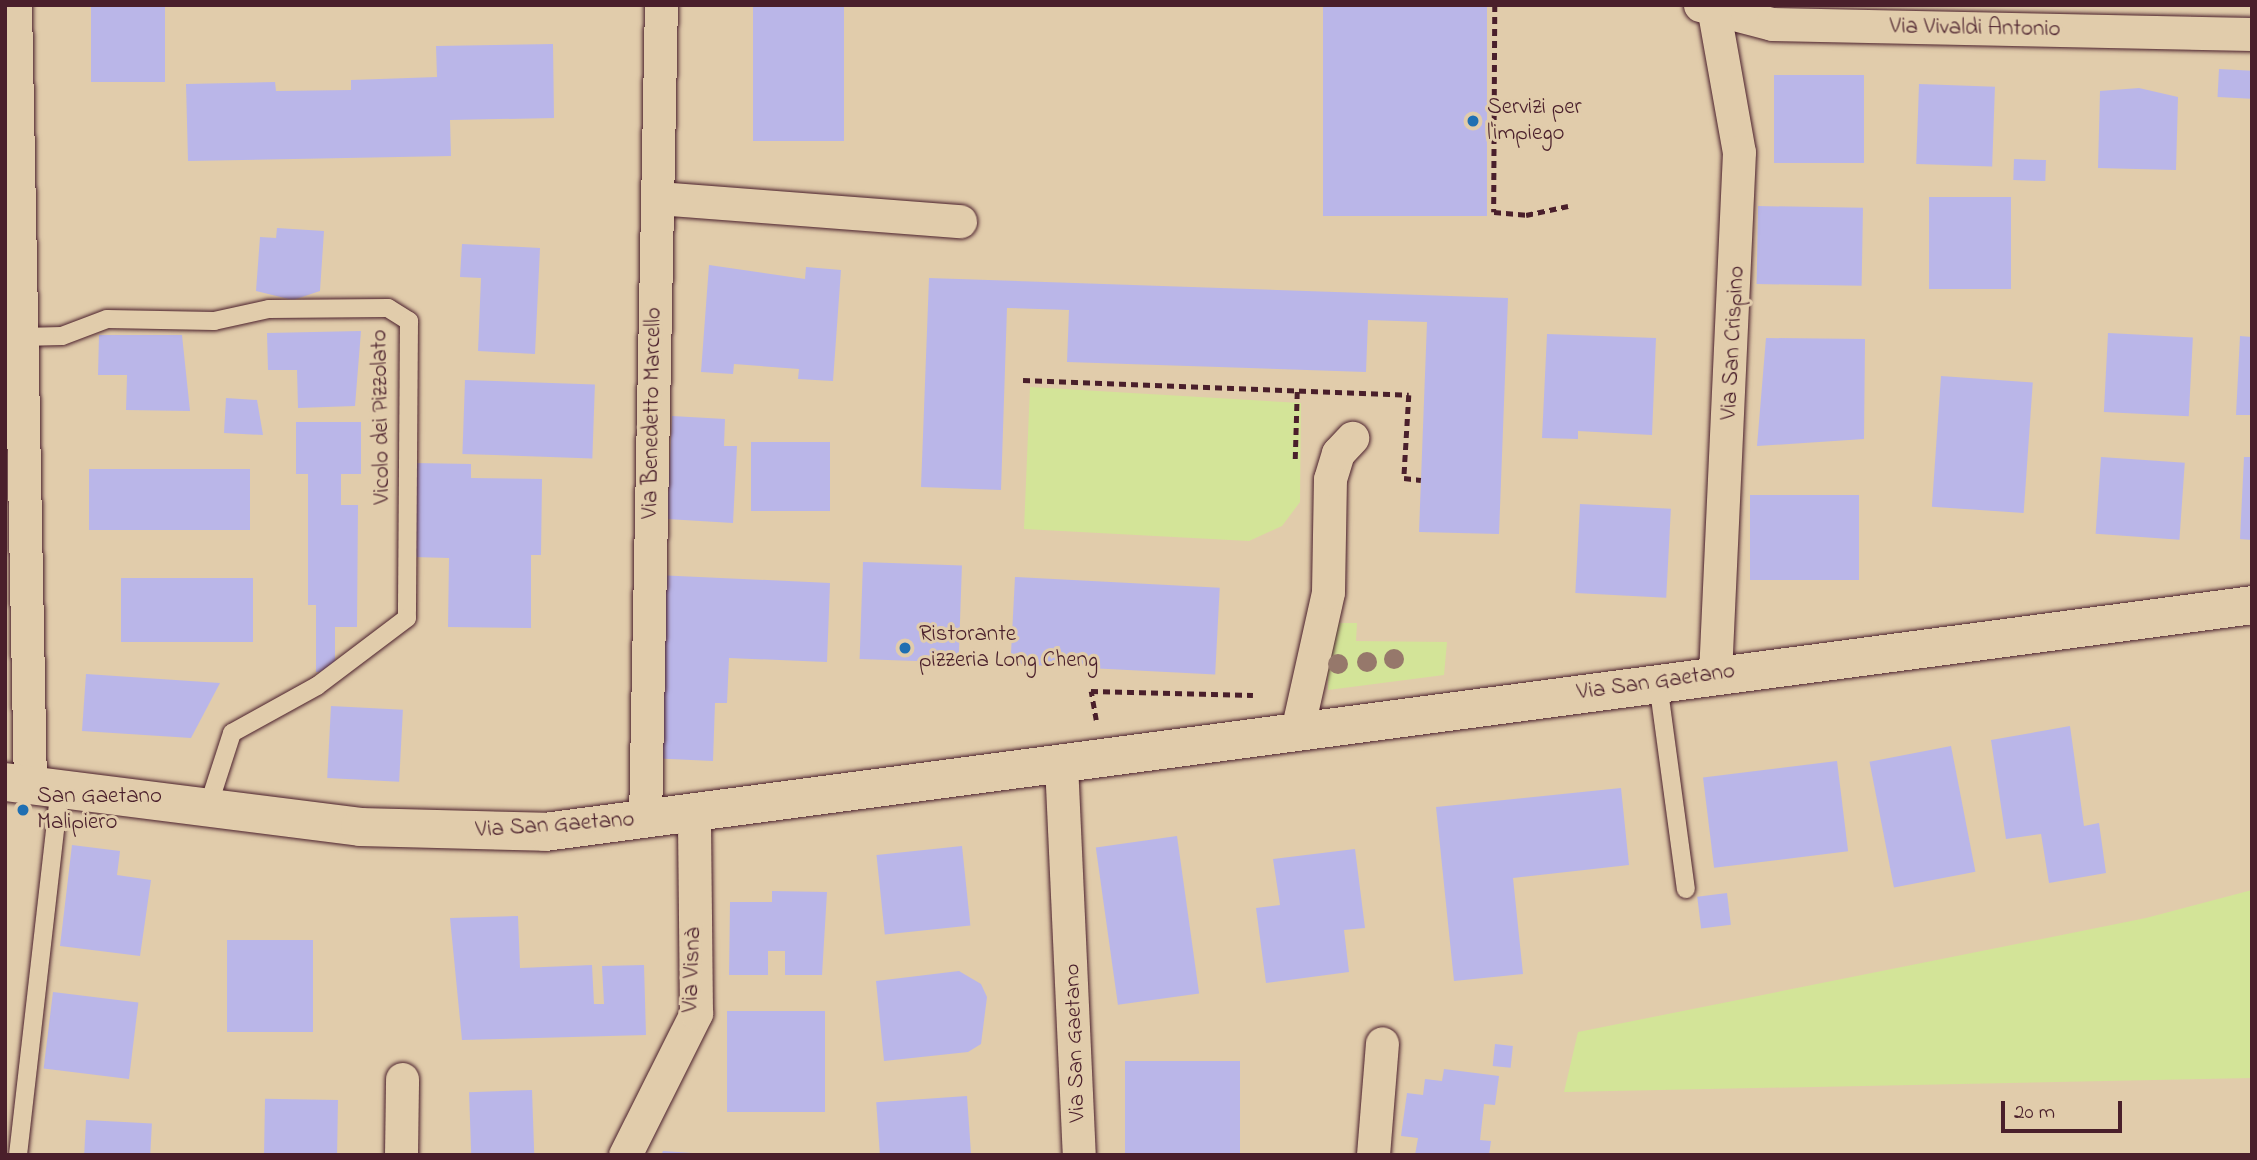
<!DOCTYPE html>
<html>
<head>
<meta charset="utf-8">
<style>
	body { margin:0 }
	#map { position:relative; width:2257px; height:1160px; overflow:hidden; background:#e1ccab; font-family:"Indie Flower",sans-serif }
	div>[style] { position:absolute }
	.green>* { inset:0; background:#d3e498 }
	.building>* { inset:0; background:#bab6e8; transform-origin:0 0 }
	.path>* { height:4.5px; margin-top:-2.25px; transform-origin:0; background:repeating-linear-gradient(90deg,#4a1f2b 0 7px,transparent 0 12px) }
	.roads { filter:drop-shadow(0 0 2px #4a1f2b) drop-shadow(0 0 2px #4a1f2b) }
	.service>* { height:18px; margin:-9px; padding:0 9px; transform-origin:9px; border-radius:9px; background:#e1ccab }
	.minor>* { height:33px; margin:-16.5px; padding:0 16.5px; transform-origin:16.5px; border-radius:16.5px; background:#e1ccab }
	.tertiary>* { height:38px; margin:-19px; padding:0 19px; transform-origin:19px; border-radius:19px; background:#e1ccab }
	.trees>* { width:20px; height:20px; margin:-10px; border-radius:50%; background:#96786b }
	.dots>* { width:19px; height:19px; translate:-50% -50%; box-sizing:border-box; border:4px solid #e1ccab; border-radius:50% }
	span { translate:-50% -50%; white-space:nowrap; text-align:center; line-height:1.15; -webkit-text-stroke:6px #e1ccab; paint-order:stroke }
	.street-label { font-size:23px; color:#4a1f2b }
	.poi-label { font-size:23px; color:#4a1f2b }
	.left { translate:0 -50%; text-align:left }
	.frame { position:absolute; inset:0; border:7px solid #4a1f2b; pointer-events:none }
	.scale { position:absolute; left:2001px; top:1101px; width:121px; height:32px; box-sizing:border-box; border:4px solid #4a1f2b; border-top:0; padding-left:9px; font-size:21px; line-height:24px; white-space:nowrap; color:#4a1f2b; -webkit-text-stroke:5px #e1ccab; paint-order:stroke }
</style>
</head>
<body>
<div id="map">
	<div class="green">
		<i style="clip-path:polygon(1030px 387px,1301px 403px,1300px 502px,1282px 526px,1249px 541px,1024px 529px)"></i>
		<i style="clip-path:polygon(1328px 623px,1357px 623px,1356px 641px,1447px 642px,1444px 675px,1328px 690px)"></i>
		<i style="clip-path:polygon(2252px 890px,2252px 1078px,1564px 1092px,1578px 1032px,2146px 918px)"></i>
	</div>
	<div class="building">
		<i style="left:91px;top:5px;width:74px;height:77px"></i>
		<i style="left:753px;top:5px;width:91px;height:136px"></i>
		<i style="left:1323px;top:5px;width:164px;height:211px"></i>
		<i style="clip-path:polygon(553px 44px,554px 118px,450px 120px,451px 156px,188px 161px,186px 84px,275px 82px,276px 91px,351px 90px,351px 80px,437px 77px,436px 46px)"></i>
		<i style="left:2219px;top:69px;width:33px;height:28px;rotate:3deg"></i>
		<i style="left:1774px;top:75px;width:90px;height:88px"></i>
		<i style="left:1919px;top:84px;width:76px;height:80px;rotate:2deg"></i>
		<i style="clip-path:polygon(2139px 88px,2178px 97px,2176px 170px,2098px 168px,2100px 91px)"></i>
		<i style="left:2014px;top:159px;width:32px;height:21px;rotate:2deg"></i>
		<i style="left:1929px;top:197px;width:82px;height:92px"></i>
		<i style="left:1758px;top:206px;width:105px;height:78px;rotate:1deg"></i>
		<i style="clip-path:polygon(277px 228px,324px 231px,320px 291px,293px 300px,256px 291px,260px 237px,276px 238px)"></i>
		<i style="clip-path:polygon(462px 244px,540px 248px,535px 354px,478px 351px,481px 278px,460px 277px)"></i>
		<i style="clip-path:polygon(709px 265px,805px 279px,806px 267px,841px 270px,833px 381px,798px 379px,799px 369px,734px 364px,733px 374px,701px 372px)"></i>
		<i style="clip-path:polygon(929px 278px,1508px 298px,1499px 534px,1419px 532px,1427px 322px,1368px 320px,1366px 372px,1067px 362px,1069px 310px,1007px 308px,1001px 490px,921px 487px)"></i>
		<i style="clip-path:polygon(361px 331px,355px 406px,298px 408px,297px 370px,268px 370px,267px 333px)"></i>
		<i style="left:2108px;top:333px;width:85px;height:79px;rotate:3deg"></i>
		<i style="clip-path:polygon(1547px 334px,1656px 338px,1652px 435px,1578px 431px,1578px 439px,1542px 438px)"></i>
		<i style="clip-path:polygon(99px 335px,182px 335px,190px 411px,126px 410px,127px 375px,98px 375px)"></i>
		<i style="clip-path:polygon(2240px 336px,2252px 337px,2252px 415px,2236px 415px)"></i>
		<i style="clip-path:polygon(1766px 338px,1865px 339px,1864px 439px,1757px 446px)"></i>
		<i style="left:1941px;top:376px;width:92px;height:131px;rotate:4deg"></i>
		<i style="left:465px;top:380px;width:130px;height:74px;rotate:2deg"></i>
		<i style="clip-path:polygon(226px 398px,257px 400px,263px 435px,224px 433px)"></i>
		<i style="clip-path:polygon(672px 416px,725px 419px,724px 446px,737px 446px,733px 523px,667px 519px)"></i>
		<i style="clip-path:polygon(296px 422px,361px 422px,361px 474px,341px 474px,341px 505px,358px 505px,357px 627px,335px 627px,335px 672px,316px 672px,316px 605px,308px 605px,308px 474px,296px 474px)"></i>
		<i style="left:830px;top:442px;width:69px;height:79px;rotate:90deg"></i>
		<i style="left:2101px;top:457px;width:84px;height:77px;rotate:4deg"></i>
		<i style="clip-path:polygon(2244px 457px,2252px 457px,2252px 540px,2240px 539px)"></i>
		<i style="clip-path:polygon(414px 463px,471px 464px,471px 478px,542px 479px,541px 555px,531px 555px,531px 628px,448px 627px,449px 558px,413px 557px)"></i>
		<i style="left:250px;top:469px;width:61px;height:161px;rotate:90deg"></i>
		<i style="left:1859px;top:495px;width:85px;height:109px;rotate:90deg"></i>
		<i style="left:1580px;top:504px;width:91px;height:89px;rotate:3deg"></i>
		<i style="left:863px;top:562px;width:99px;height:97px;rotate:2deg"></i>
		<i style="clip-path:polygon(656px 575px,830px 583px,827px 662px,729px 658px,727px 703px,715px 703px,713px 761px,648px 758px)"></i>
		<i style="left:1015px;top:577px;width:205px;height:87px;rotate:3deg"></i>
		<i style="left:121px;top:578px;width:132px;height:64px"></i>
		<i style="clip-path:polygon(86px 674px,220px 683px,191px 738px,82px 731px)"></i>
		<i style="left:331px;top:706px;width:72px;height:72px;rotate:3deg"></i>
		<i style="clip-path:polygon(2070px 726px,2084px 826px,2099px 823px,2106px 873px,2049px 883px,2041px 834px,2006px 839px,1991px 740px)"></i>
		<i style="left:1951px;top:746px;width:128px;height:83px;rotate:79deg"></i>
		<i style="left:1837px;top:761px;width:91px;height:135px;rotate:83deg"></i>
		<i style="clip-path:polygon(1621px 788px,1629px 865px,1513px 878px,1523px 974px,1454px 981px,1436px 807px)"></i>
		<i style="left:1177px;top:836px;width:159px;height:82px;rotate:82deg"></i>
		<i style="clip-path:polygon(72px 845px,120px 851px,117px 875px,151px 880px,140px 956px,60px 946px)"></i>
		<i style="left:962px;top:846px;width:80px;height:86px;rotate:84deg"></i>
		<i style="clip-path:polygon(1355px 849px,1365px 928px,1344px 930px,1349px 972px,1266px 983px,1256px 908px,1280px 905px,1273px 859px)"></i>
		<i style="clip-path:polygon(772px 891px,827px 892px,822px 975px,785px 975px,785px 951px,768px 951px,768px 975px,729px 975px,730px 902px,772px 902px)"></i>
		<i style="left:1727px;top:893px;width:32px;height:30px;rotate:83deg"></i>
		<i style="clip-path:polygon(518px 916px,520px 968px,592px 965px,594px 1004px,604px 1004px,602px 966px,644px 965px,646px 1035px,462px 1040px,450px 918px)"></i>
		<i style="left:227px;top:940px;width:86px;height:92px"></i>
		<i style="clip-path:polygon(959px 971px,981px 984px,987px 997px,981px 1044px,968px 1052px,884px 1061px,876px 981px)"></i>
		<i style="left:53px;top:992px;width:86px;height:77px;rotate:7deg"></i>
		<i style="left:727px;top:1011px;width:98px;height:101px"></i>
		<i style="left:1495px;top:1044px;width:18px;height:22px;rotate:6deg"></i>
		<i style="left:1125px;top:1061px;width:115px;height:94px"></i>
		<i style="clip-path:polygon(1444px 1069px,1499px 1076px,1495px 1105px,1484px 1104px,1480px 1140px,1491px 1141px,1489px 1155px,1415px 1155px,1418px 1138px,1401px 1136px,1407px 1093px,1423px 1095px,1425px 1079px,1442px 1081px)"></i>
		<i style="left:532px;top:1090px;width:65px;height:63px;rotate:88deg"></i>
		<i style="left:967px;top:1096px;width:59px;height:91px;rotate:86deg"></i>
		<i style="left:338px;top:1100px;width:55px;height:73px;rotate:91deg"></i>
		<i style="left:86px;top:1120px;width:66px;height:35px;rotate:3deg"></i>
		<i style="clip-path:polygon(663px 1151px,692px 1153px,692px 1155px,661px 1155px)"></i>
	</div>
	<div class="path">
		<i style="left:1495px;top:5px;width:207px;rotate:90.3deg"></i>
		<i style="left:1494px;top:212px;width:32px;rotate:5deg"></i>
		<i style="left:1526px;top:215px;width:43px;rotate:-12.1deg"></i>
		<i style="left:1023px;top:380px;width:386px;rotate:2.2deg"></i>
		<i style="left:1409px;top:395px;width:83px;rotate:93.4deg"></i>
		<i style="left:1404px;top:478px;width:17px;rotate:7deg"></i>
		<i style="left:1295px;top:459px;width:68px;rotate:-88.3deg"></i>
		<i style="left:1096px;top:720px;width:29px;rotate:-100deg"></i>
		<i style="left:1091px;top:691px;width:162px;rotate:1.4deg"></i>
	</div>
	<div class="roads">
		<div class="service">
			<i style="left:21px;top:337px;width:41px;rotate:-1.4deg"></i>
			<i style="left:62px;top:336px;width:48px;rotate:-20.7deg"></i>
			<i style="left:107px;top:319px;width:107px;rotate:1.1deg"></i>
			<i style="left:214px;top:321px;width:56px;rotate:-12.3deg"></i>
			<i style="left:269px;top:309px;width:119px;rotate:-0.5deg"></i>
			<i style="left:388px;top:308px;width:25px;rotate:32deg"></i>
			<i style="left:409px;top:321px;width:297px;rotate:90.4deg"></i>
			<i style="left:407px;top:618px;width:113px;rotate:142.9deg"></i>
			<i style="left:317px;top:686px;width:97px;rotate:151.1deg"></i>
			<i style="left:232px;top:733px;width:78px;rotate:108deg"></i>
			<i style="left:1658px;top:683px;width:208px;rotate:82.3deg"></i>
			<i style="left:18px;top:1155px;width:368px;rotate:-83.5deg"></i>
		</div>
		<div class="minor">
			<i style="left:15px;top:5px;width:780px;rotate:88.9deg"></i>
			<i style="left:1700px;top:5px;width:74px;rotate:14.8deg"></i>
			<i style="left:1772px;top:24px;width:480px;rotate:1.2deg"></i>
			<i style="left:1714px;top:12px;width:142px;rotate:79.9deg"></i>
			<i style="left:1739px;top:152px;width:524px;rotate:92.63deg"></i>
			<i style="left:658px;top:198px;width:303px;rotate:4.4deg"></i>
			<i style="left:1297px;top:731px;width:142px;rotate:-77.4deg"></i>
			<i style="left:1328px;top:592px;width:113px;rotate:-89deg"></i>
			<i style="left:1330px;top:479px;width:27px;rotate:-73deg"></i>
			<i style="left:1338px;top:453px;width:21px;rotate:-47deg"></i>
			<i style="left:1061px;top:763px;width:392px;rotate:87.4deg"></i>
			<i style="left:645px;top:820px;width:815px;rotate:-88.88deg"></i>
			<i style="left:401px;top:1155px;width:76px;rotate:-89.2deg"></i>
			<i style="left:625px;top:1155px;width:159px;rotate:-63.4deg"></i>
			<i style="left:696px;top:1013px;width:201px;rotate:-90.6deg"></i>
			<i style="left:1373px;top:1155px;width:112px;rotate:-85.4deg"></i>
		</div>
		<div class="tertiary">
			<i style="left:5px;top:782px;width:358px;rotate:7.2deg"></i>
			<i style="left:360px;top:827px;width:185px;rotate:1.5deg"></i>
			<i style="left:545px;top:832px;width:1722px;rotate:-7.57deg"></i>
		</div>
	</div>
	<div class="trees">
		<i style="left:1394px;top:659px"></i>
		<i style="left:1367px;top:662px"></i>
		<i style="left:1338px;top:664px"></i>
	</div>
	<div class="dots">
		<i style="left:1473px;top:121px;background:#1f6fb2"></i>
		<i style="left:905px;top:648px;background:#1f6fb2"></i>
		<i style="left:23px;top:810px;background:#1f6fb2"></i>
	</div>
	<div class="street-label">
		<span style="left:1975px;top:29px;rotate:1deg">Via Vivaldi Antonio</span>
		<span style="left:1734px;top:343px;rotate:-87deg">Via San Crispino</span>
		<span style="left:653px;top:413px;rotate:-89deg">Via Benedetto Marcello</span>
		<span style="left:382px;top:417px;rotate:-91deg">Vicolo dei Pizzolato</span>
		<span style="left:1656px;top:683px;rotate:-8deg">Via San Gaetano</span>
		<span style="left:555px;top:826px;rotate:-4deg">Via San Gaetano</span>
		<span style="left:693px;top:970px;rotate:-88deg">Via Visnà</span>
		<span style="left:1076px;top:1043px;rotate:-92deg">Via San Gaetano</span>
	</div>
	<div class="poi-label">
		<span class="left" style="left:1487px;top:121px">Servizi per<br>l'impiego</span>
		<span class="left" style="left:919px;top:648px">Ristorante<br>pizzeria Long Cheng</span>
		<span class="left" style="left:37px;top:810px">San Gaetano<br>Malipiero</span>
	</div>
	<div class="frame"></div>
	<div class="scale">20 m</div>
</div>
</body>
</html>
